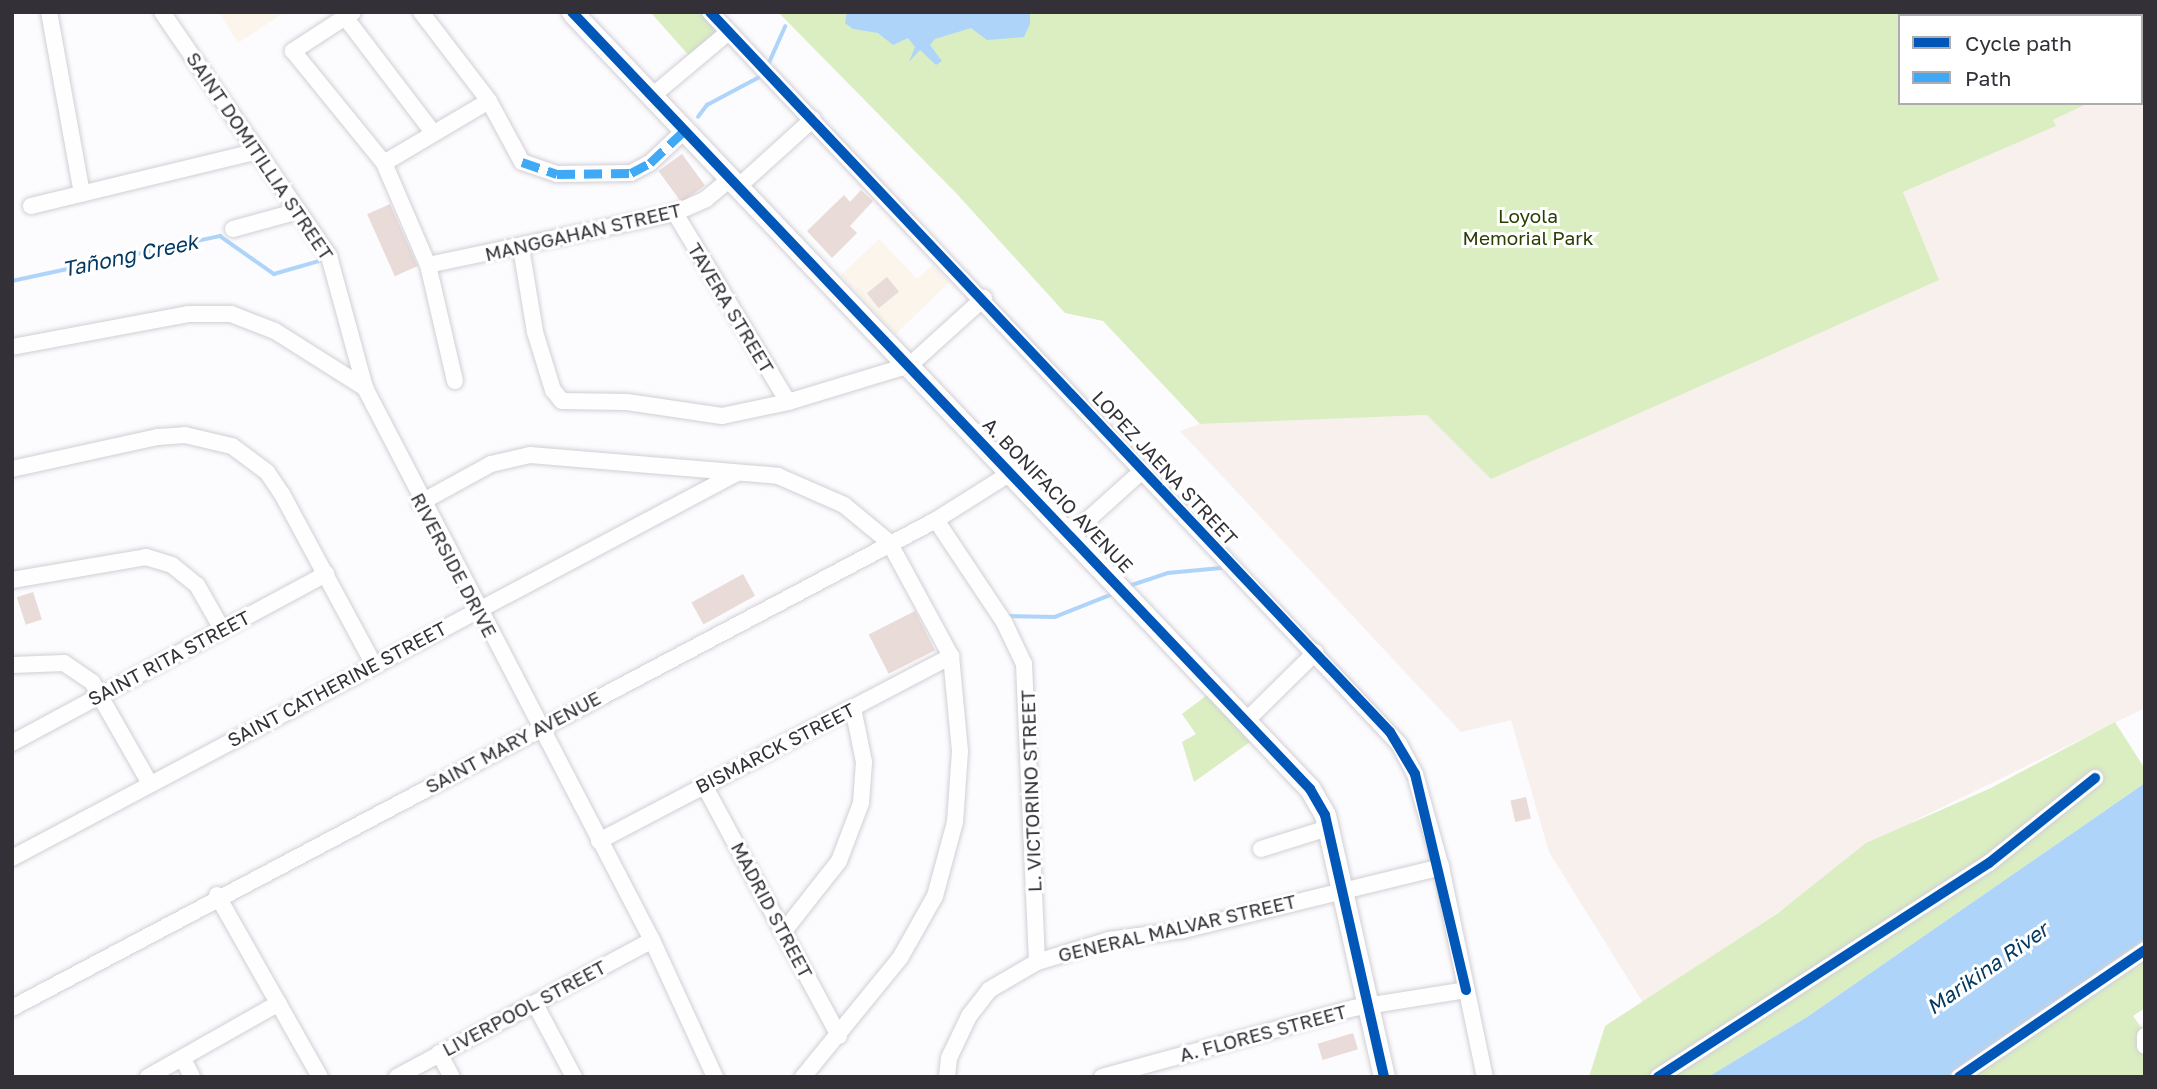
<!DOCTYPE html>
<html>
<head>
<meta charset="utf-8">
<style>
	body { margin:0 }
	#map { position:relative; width:2157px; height:1089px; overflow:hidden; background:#fcfbfe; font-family:"Golos Text",sans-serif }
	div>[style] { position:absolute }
	.commercial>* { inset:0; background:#fcf5eb }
	.industrial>* { inset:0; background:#f8f0ed }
	.green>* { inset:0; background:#daeec2 }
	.water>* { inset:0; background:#aed4f9 }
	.stream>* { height:3.5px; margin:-1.75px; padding:0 1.75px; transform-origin:1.75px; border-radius:1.75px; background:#aed4f9 }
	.building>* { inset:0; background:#e9dbd8; transform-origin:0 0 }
	.roads { filter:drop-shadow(0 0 2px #d1cfd4) drop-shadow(0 0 2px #d1cfd4) }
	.minor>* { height:16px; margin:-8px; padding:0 8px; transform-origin:8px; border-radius:8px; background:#fffeff }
	.major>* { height:21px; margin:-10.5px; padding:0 10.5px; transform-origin:10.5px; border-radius:10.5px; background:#fffeff }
	.quiet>* { height:9px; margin-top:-4.5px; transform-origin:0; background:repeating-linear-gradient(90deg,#3fa9f5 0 18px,transparent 0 27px) }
	.cycleway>* { height:10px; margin:-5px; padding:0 5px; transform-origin:5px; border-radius:5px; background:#0057b8 }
	span { translate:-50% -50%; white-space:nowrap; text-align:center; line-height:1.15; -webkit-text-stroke:6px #fff; paint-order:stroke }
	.street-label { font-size:19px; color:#333038 }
	.park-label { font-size:19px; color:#293e00 }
	.water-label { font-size:21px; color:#033962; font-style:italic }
	.frame { position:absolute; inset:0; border:14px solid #333038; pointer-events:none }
	.legend { position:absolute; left:1898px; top:14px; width:245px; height:91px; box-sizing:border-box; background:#fff; border:2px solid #adacaf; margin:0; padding:9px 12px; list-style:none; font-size:21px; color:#333038 }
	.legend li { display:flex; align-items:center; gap:14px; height:35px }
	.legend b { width:35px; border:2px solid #adacaf }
</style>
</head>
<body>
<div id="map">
	<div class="commercial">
		<i style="clip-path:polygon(219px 12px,285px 12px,238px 43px)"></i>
		<i style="clip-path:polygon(879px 239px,917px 279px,933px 265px,949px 282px,896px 334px,841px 275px)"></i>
	</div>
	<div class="industrial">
		<i style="clip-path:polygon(2145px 77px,2145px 708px,1914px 821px,1643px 1003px,1549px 852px,1511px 720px,1461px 732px,1180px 431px,1200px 424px,1427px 415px,1938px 279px,1903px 192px,2055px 126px,2053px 120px,2089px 103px,2141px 103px)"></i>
	</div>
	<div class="green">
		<i style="clip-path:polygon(705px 12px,721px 34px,692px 59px,652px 14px)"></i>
		<i style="clip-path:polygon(778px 12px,2145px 12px,2145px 77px,2141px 16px,1900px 16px,1900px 103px,2089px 103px,2053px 120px,2056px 126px,1903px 192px,1939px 280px,1491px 479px,1427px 415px,1200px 424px,1103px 321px,1065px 313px,956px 193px)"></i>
		<i style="clip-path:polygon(1207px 695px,1250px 742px,1194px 782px,1182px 742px,1196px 734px,1182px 714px)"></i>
		<i style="clip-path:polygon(2115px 722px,2145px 769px,2145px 783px,1807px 1017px,1708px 1077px,1589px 1077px,1605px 1026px,1778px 913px,1866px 843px,1991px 788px)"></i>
		<i style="clip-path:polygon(2145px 939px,2145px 1008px,2133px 1016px,2145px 1033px,2145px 1077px,1948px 1077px)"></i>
	</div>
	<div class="water">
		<i style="clip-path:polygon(847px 12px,1030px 12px,1030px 24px,1024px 37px,987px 40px,971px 28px,935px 39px,930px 45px,942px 61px,936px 65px,920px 50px,909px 62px,915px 47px,908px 38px,893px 45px,878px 33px,853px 29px,845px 23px)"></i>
		<i style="clip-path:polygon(2145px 783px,2145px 939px,1948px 1077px,1708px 1077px,1807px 1017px)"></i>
	</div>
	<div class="stream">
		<i style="left:768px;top:65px;width:42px;rotate:-65.9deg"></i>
		<i style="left:698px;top:117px;width:15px;rotate:-53deg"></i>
		<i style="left:707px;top:105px;width:58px;rotate:-27.9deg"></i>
		<i style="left:12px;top:281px;width:213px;rotate:-12.2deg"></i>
		<i style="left:220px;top:236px;width:66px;rotate:35.1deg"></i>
		<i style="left:274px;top:274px;width:47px;rotate:-16.1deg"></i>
		<i style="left:1129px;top:586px;width:41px;rotate:-18.4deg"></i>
		<i style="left:1168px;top:573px;width:53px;rotate:-5.4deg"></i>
		<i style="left:1006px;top:616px;width:49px;rotate:1.2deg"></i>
		<i style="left:1055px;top:617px;width:62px;rotate:-21.6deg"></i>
	</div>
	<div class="building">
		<i style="left:682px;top:154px;width:39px;height:29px;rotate:54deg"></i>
		<i style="clip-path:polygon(861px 190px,873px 201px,850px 226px,857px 233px,832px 258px,807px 231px,844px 195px,850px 202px)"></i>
		<i style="left:390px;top:204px;width:68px;height:25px;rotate:66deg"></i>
		<i style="left:887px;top:277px;width:19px;height:26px;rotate:51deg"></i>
		<i style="left:743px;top:574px;width:25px;height:59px;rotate:61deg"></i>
		<i style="left:33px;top:592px;width:29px;height:17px;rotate:72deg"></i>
		<i style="left:915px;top:611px;width:44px;height:52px;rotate:63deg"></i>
		<i style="left:1526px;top:797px;width:22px;height:16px;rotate:77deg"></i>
		<i style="left:1353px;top:1033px;width:17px;height:37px;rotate:73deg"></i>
	</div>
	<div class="roads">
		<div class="minor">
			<i style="left:49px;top:12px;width:184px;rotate:79.7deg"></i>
			<i style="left:162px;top:12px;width:296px;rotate:55.6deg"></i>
			<i style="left:329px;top:256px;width:137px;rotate:74.7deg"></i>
			<i style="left:365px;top:388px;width:622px;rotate:62.53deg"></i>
			<i style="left:652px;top:940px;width:151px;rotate:65.3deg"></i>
			<i style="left:353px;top:12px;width:72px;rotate:147deg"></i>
			<i style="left:293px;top:51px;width:144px;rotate:50.9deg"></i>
			<i style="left:384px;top:163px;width:111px;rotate:66.7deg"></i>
			<i style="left:428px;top:265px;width:119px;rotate:76.9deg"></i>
			<i style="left:421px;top:12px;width:112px;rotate:52.6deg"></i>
			<i style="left:489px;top:101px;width:69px;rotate:61.6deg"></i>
			<i style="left:522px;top:162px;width:37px;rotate:19deg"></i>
			<i style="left:557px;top:174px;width:74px;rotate:-0.8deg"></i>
			<i style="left:631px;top:173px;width:21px;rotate:-28deg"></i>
			<i style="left:650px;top:163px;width:47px;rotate:-43.3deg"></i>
			<i style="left:710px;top:12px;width:1005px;rotate:46.73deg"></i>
			<i style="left:1399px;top:744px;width:34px;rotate:62deg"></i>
			<i style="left:1415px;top:774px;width:97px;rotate:74.4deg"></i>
			<i style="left:1441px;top:867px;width:215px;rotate:78.2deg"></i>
			<i style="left:345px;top:17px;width:143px;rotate:52.7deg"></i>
			<i style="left:651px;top:97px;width:98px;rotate:-40deg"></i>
			<i style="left:384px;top:163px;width:122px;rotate:-30.6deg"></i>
			<i style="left:738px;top:187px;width:101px;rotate:-42.2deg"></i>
			<i style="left:31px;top:206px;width:234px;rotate:-13.6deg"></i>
			<i style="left:675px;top:213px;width:220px;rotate:59.1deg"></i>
			<i style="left:233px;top:229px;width:68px;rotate:-15.3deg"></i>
			<i style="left:521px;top:248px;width:85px;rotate:80.5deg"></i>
			<i style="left:535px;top:332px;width:61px;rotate:72.8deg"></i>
			<i style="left:553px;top:390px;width:14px;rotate:51deg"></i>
			<i style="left:562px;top:401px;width:65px;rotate:0.9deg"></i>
			<i style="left:627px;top:402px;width:96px;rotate:8.4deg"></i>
			<i style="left:722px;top:416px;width:67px;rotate:-12deg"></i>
			<i style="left:788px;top:402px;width:127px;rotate:-16.9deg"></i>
			<i style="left:910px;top:365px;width:100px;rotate:-42.2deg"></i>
			<i style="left:428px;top:265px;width:252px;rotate:-11.9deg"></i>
			<i style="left:675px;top:213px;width:34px;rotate:-24deg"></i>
			<i style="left:706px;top:199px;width:31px;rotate:-40deg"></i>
			<i style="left:12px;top:347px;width:179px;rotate:-10.6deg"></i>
			<i style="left:188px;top:314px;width:43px"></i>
			<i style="left:231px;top:314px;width:47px;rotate:21.1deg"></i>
			<i style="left:275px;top:331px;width:107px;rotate:32.3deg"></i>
			<i style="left:12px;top:469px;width:149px;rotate:-12.4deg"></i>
			<i style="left:158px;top:437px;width:27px;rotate:-4deg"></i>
			<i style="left:185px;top:435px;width:48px;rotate:13.2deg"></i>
			<i style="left:232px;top:446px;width:44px;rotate:36.6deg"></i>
			<i style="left:267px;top:472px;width:27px;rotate:56deg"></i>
			<i style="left:282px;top:494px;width:194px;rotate:61.7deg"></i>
			<i style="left:420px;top:503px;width:81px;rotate:-28.8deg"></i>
			<i style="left:491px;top:464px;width:40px;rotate:-13deg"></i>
			<i style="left:530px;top:455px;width:249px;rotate:4.8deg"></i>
			<i style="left:778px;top:476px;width:72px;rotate:23.7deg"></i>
			<i style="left:844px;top:505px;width:58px;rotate:39.4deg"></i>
			<i style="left:889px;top:542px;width:130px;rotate:61.5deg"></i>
			<i style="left:951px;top:656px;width:95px;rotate:84.6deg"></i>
			<i style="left:960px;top:751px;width:71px;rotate:94deg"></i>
			<i style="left:955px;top:822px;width:77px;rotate:105.1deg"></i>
			<i style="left:935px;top:896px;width:71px;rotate:119.4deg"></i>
			<i style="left:900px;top:958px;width:154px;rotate:129.2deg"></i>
			<i style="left:936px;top:520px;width:123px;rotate:56.3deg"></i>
			<i style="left:1004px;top:622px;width:47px;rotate:64.5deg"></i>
			<i style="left:1024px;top:664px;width:298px;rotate:87.5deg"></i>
			<i style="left:1072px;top:534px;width:94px;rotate:-42deg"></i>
			<i style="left:12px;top:580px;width:136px;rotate:-9.7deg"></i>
			<i style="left:146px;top:557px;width:27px;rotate:17deg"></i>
			<i style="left:172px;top:565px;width:32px;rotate:39deg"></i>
			<i style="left:197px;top:585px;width:51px;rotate:60.4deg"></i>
			<i style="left:12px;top:665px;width:52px;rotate:-2.2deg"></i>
			<i style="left:64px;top:663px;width:34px;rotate:34deg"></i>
			<i style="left:92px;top:682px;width:115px;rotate:60.3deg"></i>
			<i style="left:1248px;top:719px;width:95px;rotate:-44.6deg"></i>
			<i style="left:12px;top:743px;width:357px;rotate:-28.3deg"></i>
			<i style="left:704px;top:785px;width:285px;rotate:61.7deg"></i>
			<i style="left:599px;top:841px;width:398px;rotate:-27.7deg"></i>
			<i style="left:1261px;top:849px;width:70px;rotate:-17.4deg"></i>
			<i style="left:12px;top:858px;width:821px;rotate:-27.97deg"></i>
			<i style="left:217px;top:895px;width:209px;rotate:60.5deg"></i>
			<i style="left:784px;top:931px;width:89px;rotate:-51.8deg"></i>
			<i style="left:839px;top:861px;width:62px;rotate:-69.2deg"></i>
			<i style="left:861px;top:803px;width:41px;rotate:-85.8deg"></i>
			<i style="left:864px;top:762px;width:55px;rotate:-101.5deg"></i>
			<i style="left:535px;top:1004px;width:83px;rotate:61.9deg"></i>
			<i style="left:12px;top:1008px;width:1045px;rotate:-27.84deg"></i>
			<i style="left:936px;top:520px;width:90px;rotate:-32.3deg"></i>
			<i style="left:2145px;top:1036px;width:10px;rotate:90deg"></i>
			<i style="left:439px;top:1053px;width:27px;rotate:62deg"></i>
			<i style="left:183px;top:1059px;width:20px;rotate:63deg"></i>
			<i style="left:148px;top:1077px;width:150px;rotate:-29.5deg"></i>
			<i style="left:397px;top:1077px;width:289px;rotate:-28.2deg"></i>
			<i style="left:947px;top:1077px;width:19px;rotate:-84deg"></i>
			<i style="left:949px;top:1058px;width:47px;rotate:-64.5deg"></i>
			<i style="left:969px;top:1016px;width:33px;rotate:-52deg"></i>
			<i style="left:989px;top:990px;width:56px;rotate:-30.3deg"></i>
			<i style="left:1037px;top:962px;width:75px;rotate:-17deg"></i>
			<i style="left:1109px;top:940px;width:75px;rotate:-7.7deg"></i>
			<i style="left:1183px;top:930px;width:266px;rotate:-13.7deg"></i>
			<i style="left:1102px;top:1077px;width:261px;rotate:-15.3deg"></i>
			<i style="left:1354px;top:1008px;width:113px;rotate:-9.1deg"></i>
			<i style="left:1658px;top:1077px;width:394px;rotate:-32.9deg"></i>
			<i style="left:1989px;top:863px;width:136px;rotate:-38.7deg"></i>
			<i style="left:1959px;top:1077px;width:225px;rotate:-34.3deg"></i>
		</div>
		<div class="major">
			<i style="left:572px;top:12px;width:1072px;rotate:46.47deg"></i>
			<i style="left:1310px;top:789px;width:30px;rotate:60deg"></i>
			<i style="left:1325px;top:815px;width:269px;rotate:77.3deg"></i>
		</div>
	</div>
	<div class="quiet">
		<i style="left:522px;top:162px;width:37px;rotate:19deg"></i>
		<i style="left:557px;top:174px;width:74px;rotate:-0.8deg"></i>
		<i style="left:631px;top:173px;width:21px;rotate:-28deg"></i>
		<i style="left:650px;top:163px;width:47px;rotate:-43.3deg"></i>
	</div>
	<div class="cycleway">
		<i style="left:572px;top:12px;width:1072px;rotate:46.47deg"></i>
		<i style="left:1310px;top:789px;width:30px;rotate:60deg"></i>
		<i style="left:1325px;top:815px;width:269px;rotate:77.3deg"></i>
		<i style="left:710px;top:12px;width:990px;rotate:46.64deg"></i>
		<i style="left:1390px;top:732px;width:49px;rotate:59.2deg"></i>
		<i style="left:1415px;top:774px;width:222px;rotate:76.7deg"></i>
		<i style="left:1658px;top:1077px;width:394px;rotate:-32.9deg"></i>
		<i style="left:1989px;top:863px;width:136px;rotate:-38.7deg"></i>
		<i style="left:1959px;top:1077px;width:225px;rotate:-34.3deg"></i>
	</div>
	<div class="street-label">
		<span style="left:260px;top:156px;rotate:56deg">SAINT DOMITILLIA STREET</span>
		<span style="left:583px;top:232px;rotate:-13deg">MANGGAHAN STREET</span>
		<span style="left:731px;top:308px;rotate:59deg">TAVERA STREET</span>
		<span style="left:1165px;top:468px;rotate:47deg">LOPEZ JAENA STREET</span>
		<span style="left:1058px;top:495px;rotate:46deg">A. BONIFACIO AVENUE</span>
		<span style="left:454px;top:565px;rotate:62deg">RIVERSIDE DRIVE</span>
		<span style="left:169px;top:658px;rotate:-28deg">SAINT RITA STREET</span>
		<span style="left:337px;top:684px;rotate:-28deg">SAINT CATHERINE STREET</span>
		<span style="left:513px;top:742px;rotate:-28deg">SAINT MARY AVENUE</span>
		<span style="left:775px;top:748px;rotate:-27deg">BISMARCK STREET</span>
		<span style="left:1031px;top:791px;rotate:-92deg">L. VICTORINO STREET</span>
		<span style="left:772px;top:910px;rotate:62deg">MADRID STREET</span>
		<span style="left:1177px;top:928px;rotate:-13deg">GENERAL MALVAR STREET</span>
		<span style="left:524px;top:1008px;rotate:-28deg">LIVERPOOL STREET</span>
		<span style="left:1263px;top:1033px;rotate:-15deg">A. FLORES STREET</span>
	</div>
	<div class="park-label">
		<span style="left:1528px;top:227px">Loyola<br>Memorial Park</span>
	</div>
	<div class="water-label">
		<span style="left:130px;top:255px;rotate:-12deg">Tañong Creek</span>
		<span style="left:1987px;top:968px;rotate:-35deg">Marikina River</span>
	</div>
	<div class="frame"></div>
	<ul class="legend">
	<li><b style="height:9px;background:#0057b8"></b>Cycle path</li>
	<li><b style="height:9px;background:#3fa9f5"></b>Path</li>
	</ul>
</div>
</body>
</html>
